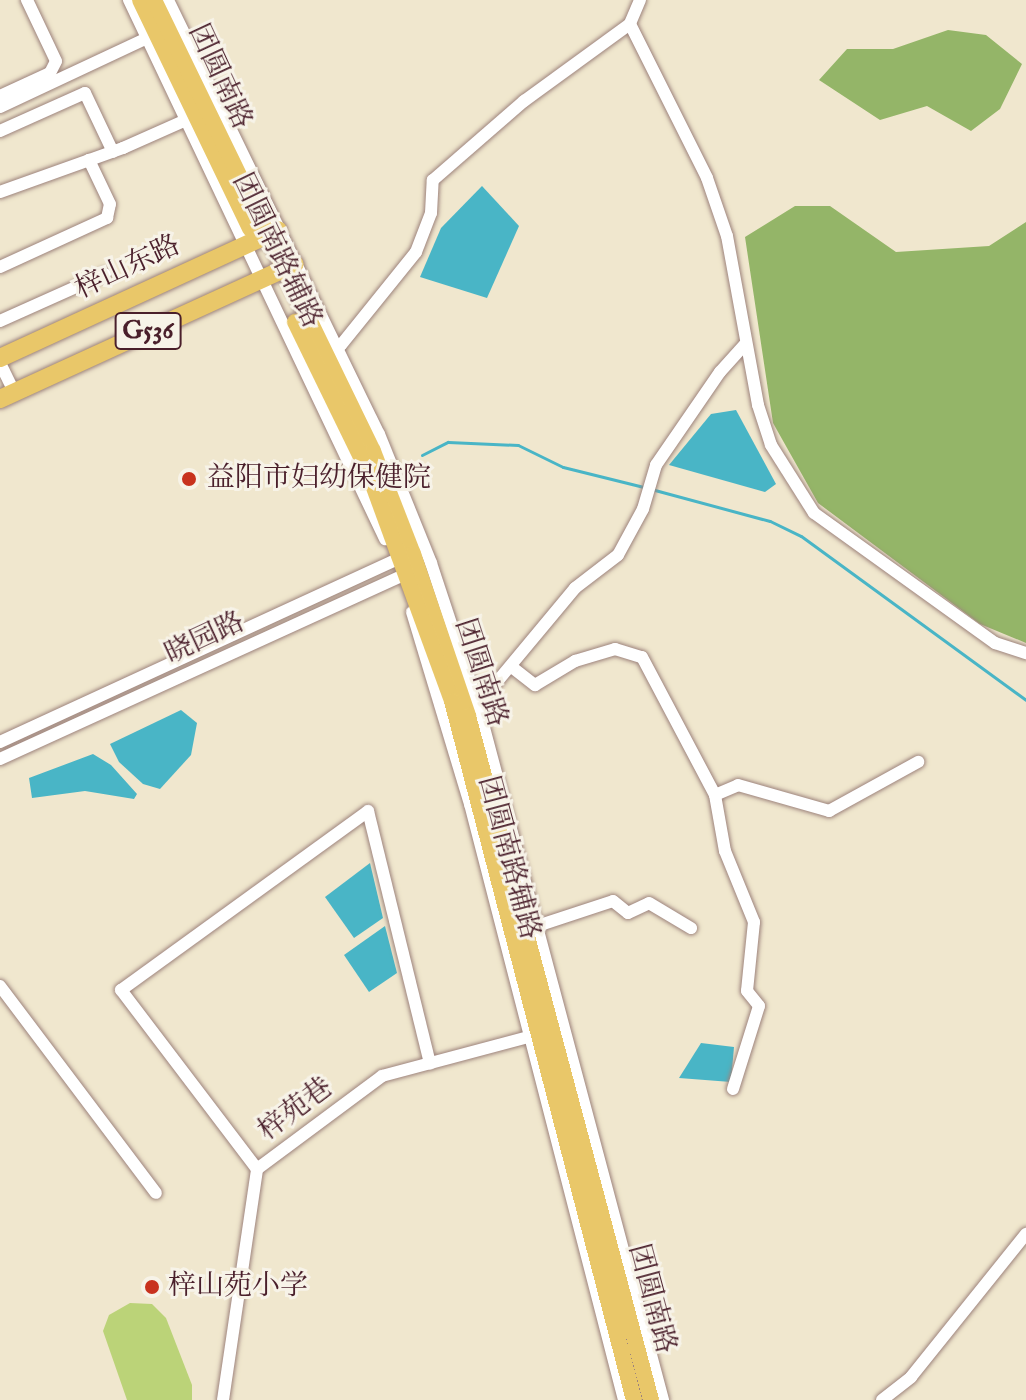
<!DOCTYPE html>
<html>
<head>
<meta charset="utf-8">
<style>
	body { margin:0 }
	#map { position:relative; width:1026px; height:1400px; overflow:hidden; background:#f0e7ce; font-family:"IM FELL English","Noto Serif SC",serif }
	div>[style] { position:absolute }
	.green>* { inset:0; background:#bbd378 }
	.forest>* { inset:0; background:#94b568 }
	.water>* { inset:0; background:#49b5c6 }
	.stream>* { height:3px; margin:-1.5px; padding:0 1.5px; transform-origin:1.5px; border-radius:1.5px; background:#49b5c6 }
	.roads { filter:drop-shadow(0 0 2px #9d837c) drop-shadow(0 0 2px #9d837c) }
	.minor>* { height:12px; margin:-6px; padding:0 6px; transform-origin:6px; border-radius:6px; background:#fff }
	.major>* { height:16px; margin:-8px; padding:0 8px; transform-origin:8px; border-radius:8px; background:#e9c769 }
	.highway>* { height:18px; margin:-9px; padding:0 9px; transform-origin:9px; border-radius:9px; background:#e9c769 }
	.dots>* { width:22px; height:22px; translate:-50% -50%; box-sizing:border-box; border:4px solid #f7f3e8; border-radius:50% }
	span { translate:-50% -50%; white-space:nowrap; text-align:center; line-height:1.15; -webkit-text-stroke:6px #f7f3e8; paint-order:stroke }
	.shield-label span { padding:2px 6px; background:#f7f3e8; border:2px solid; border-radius:6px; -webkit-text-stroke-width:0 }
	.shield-label { font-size:26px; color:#4a1f2b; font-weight:700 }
	.street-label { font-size:28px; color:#4a1f2b }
	.poi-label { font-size:28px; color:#4a1f2b }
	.left { translate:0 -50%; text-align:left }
</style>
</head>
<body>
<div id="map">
	<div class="green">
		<i style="clip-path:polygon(130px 1303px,152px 1304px,166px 1318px,192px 1385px,192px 1400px,127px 1400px,103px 1331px,109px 1315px)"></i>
	</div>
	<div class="forest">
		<i style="clip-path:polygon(948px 30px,986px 35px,1022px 64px,1000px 109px,971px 131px,927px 106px,880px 120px,819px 80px,847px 49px,893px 49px)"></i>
		<i style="clip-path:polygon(795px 206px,830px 206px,896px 252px,989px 246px,1026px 222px,1026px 643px,980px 624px,818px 503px,773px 423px,745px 237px)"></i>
	</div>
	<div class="water">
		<i style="clip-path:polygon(482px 186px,519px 226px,487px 298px,420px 277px,441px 228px)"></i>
		<i style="clip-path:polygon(736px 410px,776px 484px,765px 492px,669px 465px,711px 414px)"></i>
		<i style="clip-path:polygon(181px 710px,197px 723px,191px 755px,160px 789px,143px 784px,119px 762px,110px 744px)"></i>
		<i style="clip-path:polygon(93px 754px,111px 765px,137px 794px,134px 799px,85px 791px,32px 798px,29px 778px)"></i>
		<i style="clip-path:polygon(370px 863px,383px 918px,354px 938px,325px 897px)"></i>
		<i style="clip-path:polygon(385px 926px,397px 973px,369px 992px,344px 955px)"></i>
		<i style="clip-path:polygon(701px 1043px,734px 1047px,731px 1082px,679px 1078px)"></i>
	</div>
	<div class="stream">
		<i style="left:422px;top:455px;width:29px;rotate:-27deg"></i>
		<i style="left:448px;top:442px;width:70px;rotate:2.5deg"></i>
		<i style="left:518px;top:445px;width:50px;rotate:26.1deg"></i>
		<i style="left:563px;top:467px;width:83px;rotate:13.9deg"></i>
		<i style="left:651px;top:489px;width:123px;rotate:15.1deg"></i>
		<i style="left:770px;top:521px;width:34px;rotate:26deg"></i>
		<i style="left:801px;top:536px;width:278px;rotate:36.1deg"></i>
	</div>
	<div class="roads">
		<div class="minor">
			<i style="left:129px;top:0;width:597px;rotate:64.59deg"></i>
			<i style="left:168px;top:0;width:483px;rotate:64.1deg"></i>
			<i style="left:379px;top:434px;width:139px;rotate:68deg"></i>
			<i style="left:431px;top:563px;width:150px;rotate:71.7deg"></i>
			<i style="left:478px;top:705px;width:719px;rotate:75.09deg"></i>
			<i style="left:640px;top:0;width:26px;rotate:113deg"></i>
			<i style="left:630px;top:24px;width:172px;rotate:63.4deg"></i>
			<i style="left:707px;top:178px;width:61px;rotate:71deg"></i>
			<i style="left:727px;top:236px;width:172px;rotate:79.6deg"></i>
			<i style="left:758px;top:405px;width:42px;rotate:72deg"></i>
			<i style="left:771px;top:445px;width:80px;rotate:57.7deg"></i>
			<i style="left:814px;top:513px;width:223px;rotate:35.7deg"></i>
			<i style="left:995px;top:643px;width:33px;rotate:18deg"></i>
			<i style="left:0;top:96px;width:55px;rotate:-24.7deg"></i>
			<i style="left:50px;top:73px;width:13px;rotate:-63deg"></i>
			<i style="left:56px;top:61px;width:68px;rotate:-115.4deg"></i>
			<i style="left:0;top:107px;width:170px;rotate:-25.1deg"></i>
			<i style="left:0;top:131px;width:93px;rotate:-24.1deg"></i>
			<i style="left:85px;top:93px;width:65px;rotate:64.6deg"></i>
			<i style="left:0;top:192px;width:131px;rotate:-19.7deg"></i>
			<i style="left:123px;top:148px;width:77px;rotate:-23.9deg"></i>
			<i style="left:0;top:267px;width:118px;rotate:-24.6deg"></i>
			<i style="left:107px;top:218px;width:14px;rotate:-78deg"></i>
			<i style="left:110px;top:204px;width:49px;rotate:-115.5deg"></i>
			<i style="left:0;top:321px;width:115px;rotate:-24.1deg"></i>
			<i style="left:329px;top:351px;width:13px;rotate:-27deg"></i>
			<i style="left:341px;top:345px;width:119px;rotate:-51.1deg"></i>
			<i style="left:416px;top:252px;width:42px;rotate:-69deg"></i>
			<i style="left:431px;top:213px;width:33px;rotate:-87deg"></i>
			<i style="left:433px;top:180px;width:121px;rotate:-41deg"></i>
			<i style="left:524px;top:101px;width:131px;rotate:-36deg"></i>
			<i style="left:0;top:363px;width:32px;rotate:64deg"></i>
			<i style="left:412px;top:612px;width:201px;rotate:73.2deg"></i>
			<i style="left:470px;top:804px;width:616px;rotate:75.51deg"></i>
			<i style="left:513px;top:668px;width:28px;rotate:38deg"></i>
			<i style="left:535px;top:685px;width:47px;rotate:-31deg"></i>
			<i style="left:575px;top:661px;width:42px;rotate:-16.7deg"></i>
			<i style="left:615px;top:649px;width:28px;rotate:17deg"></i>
			<i style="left:642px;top:657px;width:156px;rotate:62.1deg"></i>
			<i style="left:715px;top:795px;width:57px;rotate:79.9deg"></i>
			<i style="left:725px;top:851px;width:77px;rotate:67.8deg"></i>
			<i style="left:754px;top:922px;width:69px;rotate:95.8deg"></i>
			<i style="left:747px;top:991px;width:19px;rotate:51deg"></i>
			<i style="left:759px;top:1006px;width:87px;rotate:107.4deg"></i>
			<i style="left:476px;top:707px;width:155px;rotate:-50.2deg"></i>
			<i style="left:575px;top:588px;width:54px;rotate:-37.5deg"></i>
			<i style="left:618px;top:555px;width:52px;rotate:-61.5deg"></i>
			<i style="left:643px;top:509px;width:46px;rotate:-73.5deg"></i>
			<i style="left:656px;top:465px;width:113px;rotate:-55.5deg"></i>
			<i style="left:720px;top:372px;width:39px;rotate:-48deg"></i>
			<i style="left:0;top:742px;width:448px;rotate:-24.7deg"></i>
			<i style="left:0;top:759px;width:453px;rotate:-24.5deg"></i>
			<i style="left:715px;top:795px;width:25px;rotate:-23deg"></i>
			<i style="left:738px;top:785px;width:95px;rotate:15.9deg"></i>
			<i style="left:829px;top:811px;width:102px;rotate:-28.8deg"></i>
			<i style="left:531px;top:928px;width:86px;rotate:-18.2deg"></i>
			<i style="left:613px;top:901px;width:19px;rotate:39deg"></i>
			<i style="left:628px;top:913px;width:23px;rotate:-25deg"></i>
			<i style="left:649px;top:903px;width:49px;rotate:30.8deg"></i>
			<i style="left:0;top:986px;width:259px;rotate:53deg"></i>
			<i style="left:257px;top:1169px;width:225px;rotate:-127.2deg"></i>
			<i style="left:121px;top:990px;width:305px;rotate:-35.9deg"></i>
			<i style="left:368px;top:811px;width:260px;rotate:76.2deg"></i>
			<i style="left:223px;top:1400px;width:233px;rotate:-81.6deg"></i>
			<i style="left:257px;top:1169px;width:156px;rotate:-36.6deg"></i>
			<i style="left:382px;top:1076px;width:159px;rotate:-14.9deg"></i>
			<i style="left:882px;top:1400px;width:37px;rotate:-38deg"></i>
			<i style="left:911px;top:1377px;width:184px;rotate:-51.2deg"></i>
		</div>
		<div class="major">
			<i style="left:140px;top:0;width:254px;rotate:64.3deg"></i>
			<i style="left:154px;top:0;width:501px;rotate:64.1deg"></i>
			<i style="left:373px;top:451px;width:110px;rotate:68.8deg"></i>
			<i style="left:413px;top:554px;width:171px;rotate:71.2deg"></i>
			<i style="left:468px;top:716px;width:708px;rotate:75.02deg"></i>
			<i style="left:295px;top:322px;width:169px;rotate:64deg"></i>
			<i style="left:369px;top:474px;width:242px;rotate:69.9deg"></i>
			<i style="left:452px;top:701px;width:722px;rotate:75.41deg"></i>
		</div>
		<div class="highway">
			<i style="left:0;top:358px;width:306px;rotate:-24.7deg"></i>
			<i style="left:0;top:399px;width:324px;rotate:-24.6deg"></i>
		</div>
	</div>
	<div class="dots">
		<i style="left:189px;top:479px;background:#c8321e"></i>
		<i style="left:152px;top:1287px;background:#c8321e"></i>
	</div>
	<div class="shield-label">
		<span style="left:148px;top:331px">G536</span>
	</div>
	<div class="street-label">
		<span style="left:219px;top:77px;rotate:65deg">团圆南路</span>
		<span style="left:276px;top:251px;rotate:64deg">团圆南路辅路</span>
		<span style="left:128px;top:268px;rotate:-25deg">梓山东路</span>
		<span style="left:205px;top:639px;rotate:-25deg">晓园路</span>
		<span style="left:480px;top:673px;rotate:72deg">团圆南路</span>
		<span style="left:508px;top:858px;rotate:75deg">团圆南路辅路</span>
		<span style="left:296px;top:1110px;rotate:-37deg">梓苑巷</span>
		<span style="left:651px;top:1299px;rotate:75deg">团圆南路</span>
	</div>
	<div class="poi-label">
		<span class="left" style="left:207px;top:479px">益阳市妇幼保健院</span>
		<span class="left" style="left:168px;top:1287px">梓山苑小学</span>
	</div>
</div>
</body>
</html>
